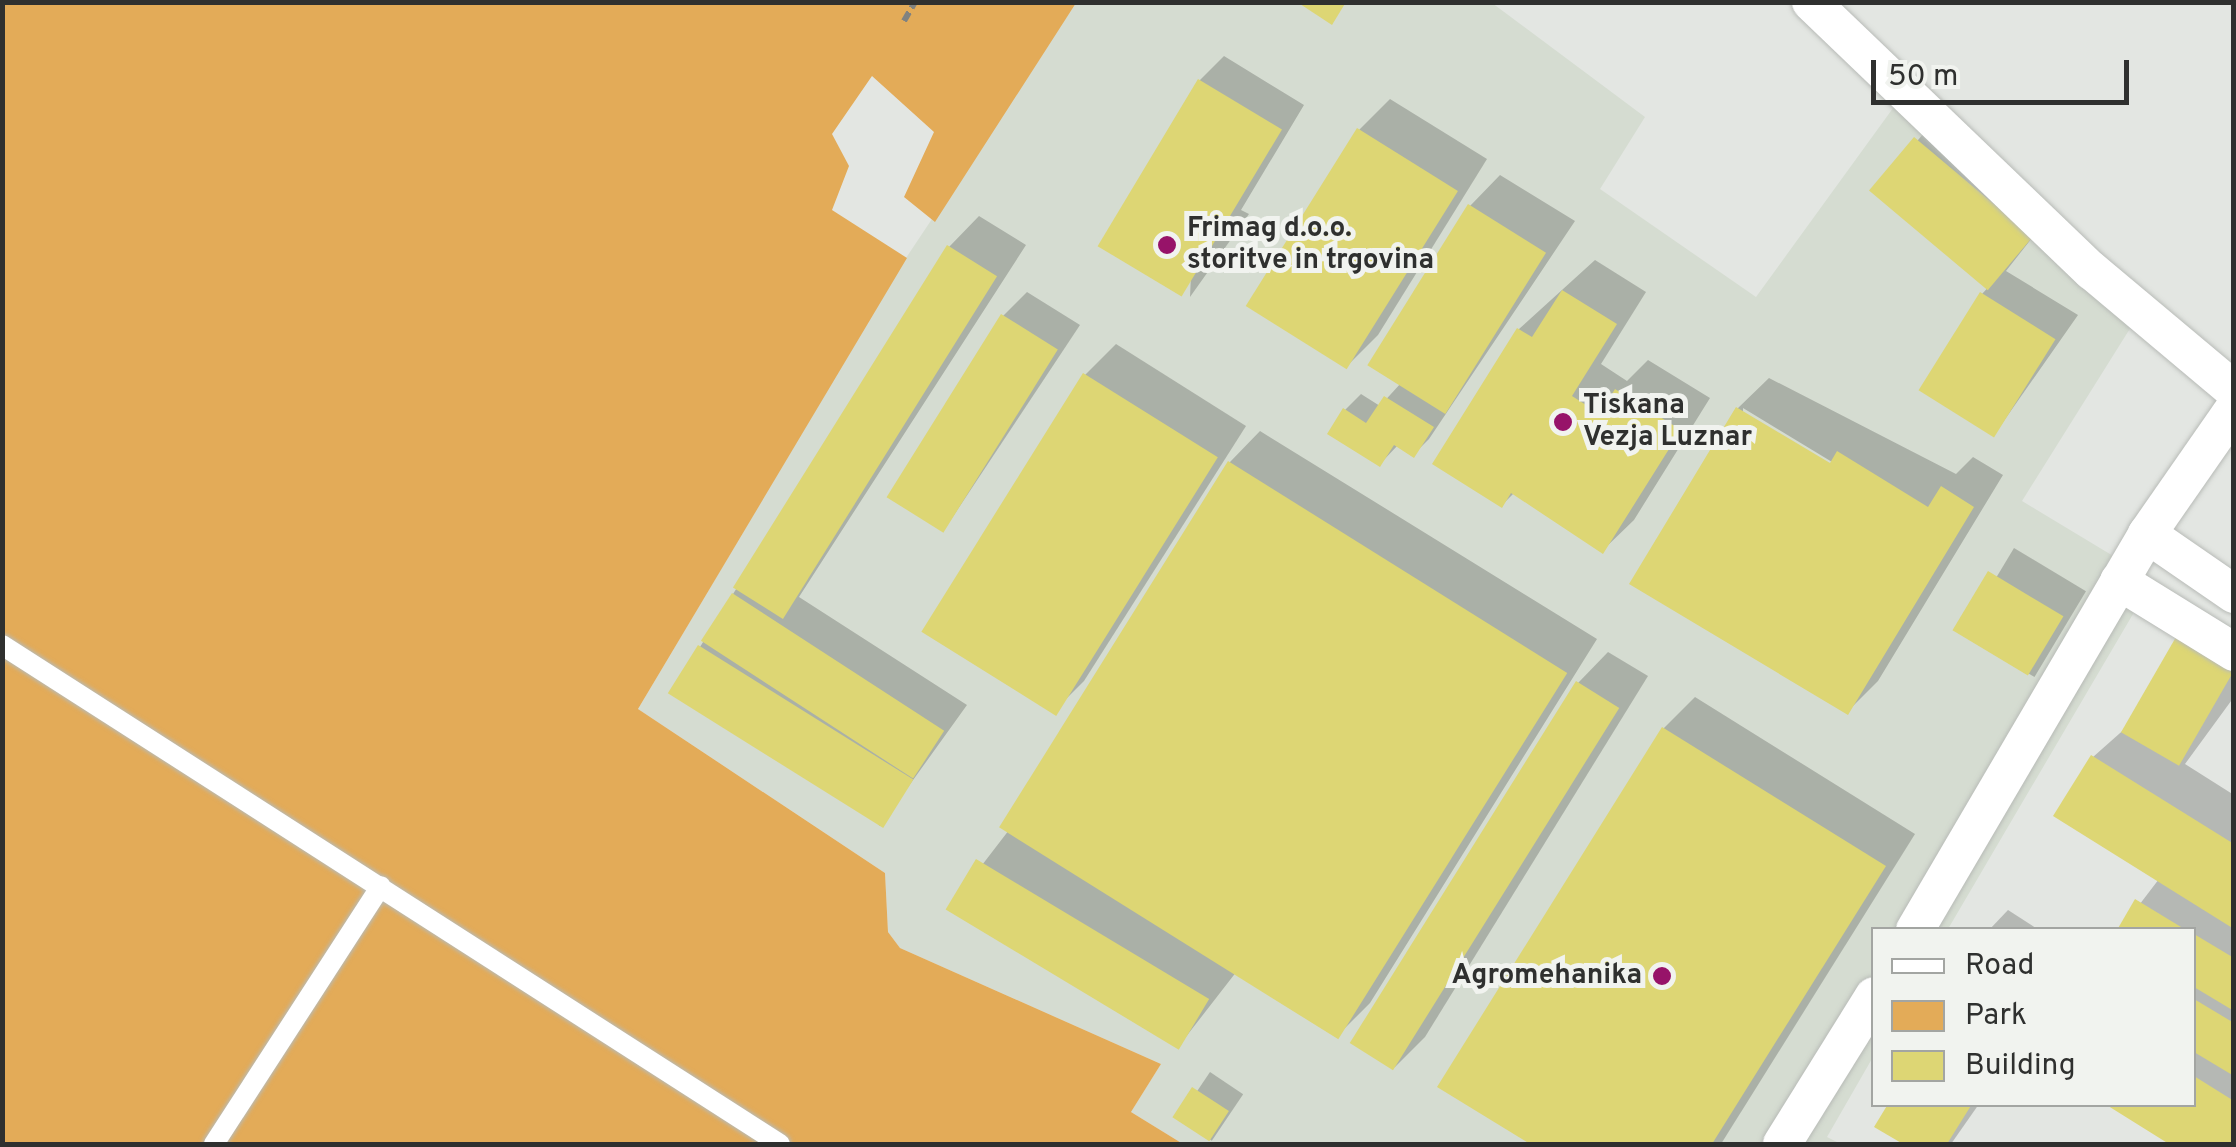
<!DOCTYPE html>
<html>
<head>
<meta charset="utf-8">
<style>
	body { margin:0 }
	#map { position:relative; width:2236px; height:1147px; overflow:hidden; background:#e3e6e2; font-family:Overpass,sans-serif }
	div>[style] { position:absolute }
	.built>* { inset:0; background:#d5dcd1 }
	.green>* { inset:0; background:#e3ab58 }
	.shadow>* { inset:0; background:#0003; transform-origin:0 0 }
	.building>* { inset:0; background:#ddd674; transform-origin:0 0 }
	.path>* { height:6px; margin-top:-3px; transform-origin:0; background:repeating-linear-gradient(90deg,#808280 0 10px,transparent 0 15px) }
	.roads { filter:drop-shadow(0 0 2px #b8bbb7) drop-shadow(0 0 2px #b8bbb7) }
	.service>* { height:20px; margin:-10px; padding:0 10px; transform-origin:10px; border-radius:10px; background:#fff }
	.minor>* { height:38px; margin:-19px; padding:0 19px; transform-origin:19px; border-radius:19px; background:#fff }
	.dots>* { width:28px; height:28px; translate:-50% -50%; box-sizing:border-box; border:5px solid #f1f3ef; border-radius:50% }
	span { translate:-50% -50%; white-space:nowrap; text-align:center; line-height:1.15; -webkit-text-stroke:10px #f1f3ef; paint-order:stroke }
	.poi-label { font-size:28px; color:#2f302f; font-weight:700 }
	.left { translate:0 -50%; text-align:left }
	.right { translate:-100% -50%; text-align:right }
	.frame { position:absolute; inset:0; border:5px solid #2f302f; pointer-events:none }
	.legend { position:absolute; left:1871px; top:927px; width:325px; height:180px; box-sizing:border-box; background:#f1f3ef; border:2px solid #a3a5a2; margin:0; padding:12px 18px; list-style:none; font-size:30px; color:#2f302f }
	.legend li { display:flex; align-items:center; gap:20px; height:50px }
	.legend b { width:50px; border:2px solid #a3a5a2 }
	.scale { position:absolute; left:1871px; top:60px; width:258px; height:45px; box-sizing:border-box; border:5px solid #2f302f; border-top:0; padding-left:12px; font-size:30px; line-height:35px; white-space:nowrap; color:#2f302f; -webkit-text-stroke:8px #f1f3ef; paint-order:stroke }
</style>
</head>
<body>
<div id="map">
	<div class="built">
		<i style="clip-path:polygon(1076px 3px,1492px 3px,1645px 117px,1600px 189px,1756px 297px,1896px 104px,2136px 319px,2022px 501px,2153px 580px,1948px 929px,1874px 930px,1873px 1057px,1827px 1137px,1841px 1144px,1183px 1144px,1131px 1112px,1161px 1064px,900px 948px,888px 932px,885px 873px,638px 709px,906px 258px)"></i>
	</div>
	<div class="green">
		<i style="clip-path:polygon(2px 3px,1076px 3px,935px 222px,904px 197px,934px 132px,872px 76px,832px 134px,849px 166px,832px 210px,907px 258px,638px 709px,885px 873px,888px 932px,900px 948px,1161px 1064px,1131px 1112px,1183px 1144px,3px 1144px)"></i>
	</div>
	<div class="shadow">
		<i style="clip-path:polygon(1224px 56px,1304px 105px,1241px 210px,1249px 214px,1190px 297px,1200px 80px)"></i>
		<i style="clip-path:polygon(1390px 99px,1487px 159px,1378px 335px,1347px 366px,1359px 130px)"></i>
		<i style="clip-path:polygon(1940px 114px,2047px 219px,2006px 271px,2078px 315px,1994px 435px,1982px 294px,1993px 282px,1875px 191px)"></i>
		<i style="clip-path:polygon(1500px 175px,1575px 221px,1429px 439px,1413px 455px,1398px 445px,1380px 464px,1345px 410px,1361px 394px,1380px 406px,1401px 383px,1470px 206px)"></i>
		<i style="clip-path:polygon(979px 216px,1026px 245px,799px 597px,967px 705px,880px 826px,700px 647px,949px 247px)"></i>
		<i style="clip-path:polygon(1595px 260px,1646px 292px,1601px 364px,1627px 381px,1648px 360px,1710px 398px,1634px 520px,1603px 550px,1515px 492px,1502px 505px,1435px 463px,1519px 329px)"></i>
		<i style="clip-path:polygon(1027px 292px,1080px 325px,944px 530px,1003px 316px)"></i>
		<i style="clip-path:polygon(1116px 344px,1246px 426px,1084px 681px,1053px 712px,1085px 375px)"></i>
		<i style="clip-path:polygon(evenodd,1769px 378px,1956px 474px,1973px 457px,2003px 475px,1878px 681px,1847px 712px,1633px 583px,1738px 408px,1769px 378px,1743px 408px,1842px 468px,1839px 472px,1743px 414px,1743px 408px)"></i>
		<i style="clip-path:polygon(1260px 431px,1597px 639px,1370px 1003px,1339px 1034px,1237px 971px,1178px 1047px,949px 908px,1009px 830px,1230px 462px)"></i>
		<i style="left:2014px;top:548px;width:84px;height:100px;rotate:31deg"></i>
		<i style="clip-path:polygon(2234px 632px,2234px 697px,2185px 764px,2234px 795px,2234px 1144px,2174px 1144px,2110px 1104px,2194px 1104px,2194px 930px,2120px 930px,2159px 879px,2093px 757px)"></i>
		<i style="clip-path:polygon(1608px 652px,1648px 676px,1425px 1037px,1394px 1068px,1578px 683px)"></i>
		<i style="clip-path:polygon(1695px 697px,1915px 834px,1721px 1144px,1534px 1144px,1440px 1086px,1664px 728px)"></i>
		<i style="clip-path:polygon(2008px 910px,2039px 930px,1989px 930px)"></i>
		<i style="left:1210px;top:1072px;width:40px;height:56px;rotate:34deg"></i>
		<i style="clip-path:polygon(1891px 1104px,1979px 1104px,1951px 1144px,1908px 1144px,1878px 1126px)"></i>
	</div>
	<div class="building">
		<i style="clip-path:polygon(1297px 2px,1346px 2px,1332px 25px)"></i>
		<i style="left:1198px;top:79px;width:98px;height:195px;rotate:31deg"></i>
		<i style="left:1357px;top:128px;width:119px;height:210px;rotate:32deg"></i>
		<i style="left:1914px;top:137px;width:155px;height:70px;rotate:40deg"></i>
		<i style="left:1468px;top:204px;width:92px;height:190px;rotate:32deg"></i>
		<i style="left:947px;top:245px;width:59px;height:404px;rotate:32deg"></i>
		<i style="clip-path:polygon(1562px 290px,1617px 324px,1572px 396px,1600px 414px,1615px 389px,1681px 430px,1603px 554px,1511px 493px,1502px 508px,1432px 464px,1517px 328px,1532px 337px)"></i>
		<i style="left:1980px;top:292px;width:89px;height:116px;rotate:32deg"></i>
		<i style="left:1001px;top:314px;width:67px;height:216px;rotate:32deg"></i>
		<i style="left:1083px;top:373px;width:159px;height:305px;rotate:32deg"></i>
		<i style="clip-path:polygon(1384px 396px,1434px 427px,1414px 458px,1394px 445px,1380px 467px,1327px 434px,1343px 408px,1366px 423px)"></i>
		<i style="clip-path:polygon(1736px 407px,1830px 463px,1837px 451px,1928px 507px,1941px 486px,1974px 507px,1848px 715px,1629px 584px)"></i>
		<i style="left:1228px;top:461px;width:400px;height:432px;rotate:32deg"></i>
		<i style="left:1988px;top:571px;width:88px;height:69px;rotate:31deg"></i>
		<i style="left:732px;top:593px;width:253px;height:57px;rotate:33deg"></i>
		<i style="left:2176px;top:637px;width:67px;height:110px;rotate:30deg"></i>
		<i style="left:698px;top:645px;width:254px;height:57px;rotate:32deg"></i>
		<i style="left:1576px;top:681px;width:51px;height:427px;rotate:32deg"></i>
		<i style="clip-path:polygon(1662px 727px,1886px 866px,1712px 1144px,1530px 1144px,1437px 1087px)"></i>
		<i style="clip-path:polygon(2091px 755px,2234px 844px,2234px 929px,2053px 816px)"></i>
		<i style="left:976px;top:859px;width:272px;height:59px;rotate:31deg"></i>
		<i style="clip-path:polygon(2135px 899px,2186px 930px,2117px 930px)"></i>
		<i style="clip-path:polygon(2194px 934px,2234px 958px,2234px 1011px,2194px 987px)"></i>
		<i style="clip-path:polygon(2194px 999px,2234px 1023px,2234px 1076px,2194px 1052px)"></i>
		<i style="clip-path:polygon(2194px 1076px,2234px 1101px,2234px 1144px,2169px 1144px,2105px 1104px,2194px 1104px)"></i>
		<i style="left:1192px;top:1087px;width:44px;height:36px;rotate:33deg"></i>
		<i style="clip-path:polygon(1888px 1104px,1972px 1104px,1947px 1144px,1903px 1144px,1874px 1127px)"></i>
	</div>
	<div class="path">
		<i style="left:904px;top:21px;width:22px;rotate:-60deg"></i>
	</div>
	<div class="roads">
		<div class="service">
			<i style="left:2px;top:645px;width:924px;rotate:32.68deg"></i>
			<i style="left:214px;top:1144px;width:307px;rotate:-57.1deg"></i>
		</div>
		<div class="minor">
			<i style="left:1811px;top:2px;width:389px;rotate:43.8deg"></i>
			<i style="left:2092px;top:271px;width:185px;rotate:40deg"></i>
			<i style="left:2147px;top:534px;width:106px;rotate:34.6deg"></i>
			<i style="left:2119px;top:581px;width:135px;rotate:31.7deg"></i>
			<i style="left:1915px;top:930px;width:459px;rotate:-59.6deg"></i>
			<i style="left:2147px;top:534px;width:152px;rotate:-55.2deg"></i>
			<i style="left:1782px;top:1144px;width:174px;rotate:-58.1deg"></i>
		</div>
	</div>
	<div class="dots">
		<i style="left:1167px;top:245px;background:#971369"></i>
		<i style="left:1563px;top:422px;background:#971369"></i>
		<i style="left:1662px;top:976px;background:#971369"></i>
	</div>
	<div class="poi-label">
		<span class="left" style="left:1187px;top:245px">Frimag d.o.o.<br>storitve in trgovina</span>
		<span class="left" style="left:1583px;top:422px">Tiskana<br>Vezja Luznar</span>
		<span class="right" style="left:1642px;top:976px">Agromehanika</span>
	</div>
	<div class="frame"></div>
	<ul class="legend">
	<li><b style="height:12px;background:#fff"></b>Road</li>
	<li><b style="height:28px;background:#e3ab58"></b>Park</li>
	<li><b style="height:28px;background:#ddd674"></b>Building</li>
	</ul>
	<div class="scale">50 m</div>
</div>
</body>
</html>
